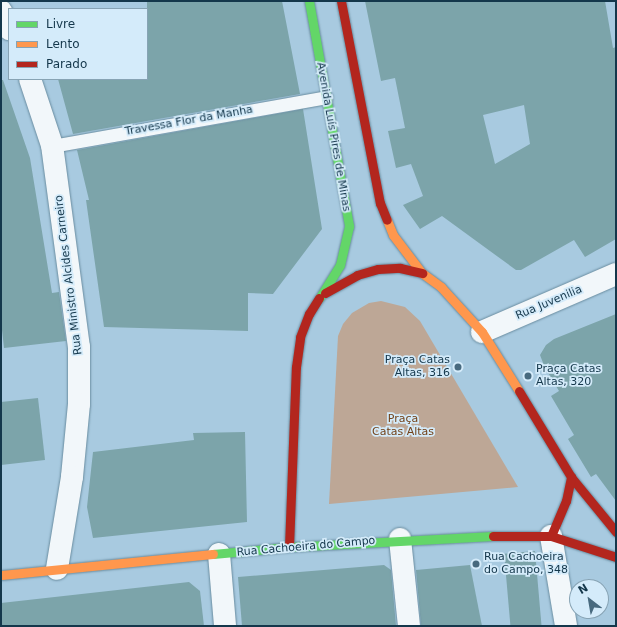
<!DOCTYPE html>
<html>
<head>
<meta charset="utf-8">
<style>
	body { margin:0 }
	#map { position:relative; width:617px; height:627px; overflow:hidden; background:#a8cae0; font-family:"DejaVu Sans",sans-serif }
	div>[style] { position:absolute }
	.green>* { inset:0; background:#bda796 }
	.building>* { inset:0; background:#7ca4aa; transform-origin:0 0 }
	.roads { filter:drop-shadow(0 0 1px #698c9f) drop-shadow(0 0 1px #698c9f) }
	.lane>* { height:13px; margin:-6.5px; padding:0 6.5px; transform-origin:6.5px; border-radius:6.5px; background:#f2f7fa }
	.street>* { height:22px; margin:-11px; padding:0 11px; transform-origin:11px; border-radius:11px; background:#f2f7fa }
	.fast>* { height:9px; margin:-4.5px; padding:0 4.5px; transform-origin:4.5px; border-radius:4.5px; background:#63d668 }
	.slow>* { height:9px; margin:-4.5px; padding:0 4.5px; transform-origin:4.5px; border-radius:4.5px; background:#ff974d }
	.jam>* { height:9px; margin:-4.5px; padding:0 4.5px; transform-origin:4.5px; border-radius:4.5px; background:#b3261e }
	.dots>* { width:11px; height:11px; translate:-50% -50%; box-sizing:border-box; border:2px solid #d4ebfa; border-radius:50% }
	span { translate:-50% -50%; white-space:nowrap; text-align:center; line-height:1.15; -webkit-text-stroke:3.5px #d4ebfa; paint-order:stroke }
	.street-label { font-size:11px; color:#14374b }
	.poi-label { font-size:11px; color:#14374b }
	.right { translate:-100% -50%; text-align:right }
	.left { translate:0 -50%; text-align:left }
	.park-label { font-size:11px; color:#724118 }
	.frame { position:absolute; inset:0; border:2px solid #14374b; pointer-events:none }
	.legend { position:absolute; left:8px; top:8px; width:140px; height:72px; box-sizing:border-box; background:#d4ebfa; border:1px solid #87a3b4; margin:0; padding:5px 7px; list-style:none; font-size:12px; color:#14374b }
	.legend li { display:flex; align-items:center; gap:8px; height:20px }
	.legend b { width:20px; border:1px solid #87a3b4 }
	.north { position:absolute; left:569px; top:579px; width:40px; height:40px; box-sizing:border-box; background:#d4ebfa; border:1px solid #87a3b4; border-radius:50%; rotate:329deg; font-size:11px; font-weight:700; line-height:16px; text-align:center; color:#14374b }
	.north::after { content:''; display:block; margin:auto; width:14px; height:18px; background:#486a7f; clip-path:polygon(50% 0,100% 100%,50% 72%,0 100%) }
</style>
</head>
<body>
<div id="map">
	<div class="green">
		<i style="clip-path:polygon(381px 301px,405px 307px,420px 321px,518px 487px,329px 504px,338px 336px,343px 324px,352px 313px,369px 303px)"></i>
	</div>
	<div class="building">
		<i style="clip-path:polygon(147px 1px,282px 1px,300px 94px,73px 134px,58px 79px,147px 79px)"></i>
		<i style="clip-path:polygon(evenodd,365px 1px,605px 1px,613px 48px,616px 47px,616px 239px,585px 257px,574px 240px,521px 270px,516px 270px,442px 216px,420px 229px,403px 205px,423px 196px,411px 164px,396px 168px,388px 131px,405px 128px,395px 78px,381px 81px,365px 1px,524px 105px,530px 144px,495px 164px,483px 115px,524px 105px)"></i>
		<i style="clip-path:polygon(1px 80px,3px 80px,30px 158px,52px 293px,59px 292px,66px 341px,4px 348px,1px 321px)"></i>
		<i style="clip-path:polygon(303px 109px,322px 229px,273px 294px,248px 293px,248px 331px,104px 327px,86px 200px,89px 200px,77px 150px)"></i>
		<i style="clip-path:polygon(616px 314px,616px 501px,596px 474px,591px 477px,568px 439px,574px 435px,551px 396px,559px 391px,545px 368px,540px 355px,546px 345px,554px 339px)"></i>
		<i style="clip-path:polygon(38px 398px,45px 460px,1px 465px,1px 402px)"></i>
		<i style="clip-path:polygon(245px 432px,247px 522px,93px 538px,87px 507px,93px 452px,194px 440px,193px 433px)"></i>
		<i style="left:535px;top:551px;width:75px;height:31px;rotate:85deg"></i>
		<i style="clip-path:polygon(384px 565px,391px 570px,396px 626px,242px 626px,238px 577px)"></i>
		<i style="clip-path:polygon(470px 565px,482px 626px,421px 626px,416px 570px)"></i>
		<i style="clip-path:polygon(189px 582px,200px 591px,204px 626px,1px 626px,1px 603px)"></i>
	</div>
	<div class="roads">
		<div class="lane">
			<i style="left:52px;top:146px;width:278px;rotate:-10.1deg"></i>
		</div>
		<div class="street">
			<i style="left:1px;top:11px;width:20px;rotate:66deg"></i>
			<i style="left:30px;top:79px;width:70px;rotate:71.6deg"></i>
			<i style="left:52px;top:145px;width:204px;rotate:82.4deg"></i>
			<i style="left:79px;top:347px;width:57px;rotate:90deg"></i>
			<i style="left:79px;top:404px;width:73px;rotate:95.5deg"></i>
			<i style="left:72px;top:477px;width:93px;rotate:99.3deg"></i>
			<i style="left:482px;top:332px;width:146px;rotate:-23.4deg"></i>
			<i style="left:551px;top:536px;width:91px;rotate:80.5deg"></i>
			<i style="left:400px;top:539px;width:87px;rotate:84.1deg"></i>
			<i style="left:219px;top:554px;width:72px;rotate:85.2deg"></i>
		</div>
		<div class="fast">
			<i style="left:309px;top:1px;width:229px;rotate:79.9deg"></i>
			<i style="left:349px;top:226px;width:40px;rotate:103deg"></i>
			<i style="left:340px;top:265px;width:39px;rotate:122deg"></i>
			<i style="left:213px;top:554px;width:76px;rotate:-5.3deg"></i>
			<i style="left:289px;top:547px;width:204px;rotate:-3.1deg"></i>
		</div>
		<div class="slow">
			<i style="left:387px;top:220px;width:16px;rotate:68deg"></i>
			<i style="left:393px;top:235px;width:48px;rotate:52.7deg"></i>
			<i style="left:422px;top:273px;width:24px;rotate:36deg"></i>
			<i style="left:441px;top:287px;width:61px;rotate:47.7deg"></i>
			<i style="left:482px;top:332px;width:70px;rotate:57.9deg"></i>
			<i style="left:1px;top:575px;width:213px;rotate:-5.7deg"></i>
		</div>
		<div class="jam">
			<i style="left:341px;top:1px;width:206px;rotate:79.1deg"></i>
			<i style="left:380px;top:203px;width:18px;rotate:68deg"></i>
			<i style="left:325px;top:293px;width:37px;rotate:-29deg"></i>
			<i style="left:357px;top:275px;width:22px;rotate:-16deg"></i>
			<i style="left:378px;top:269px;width:22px;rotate:-3deg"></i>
			<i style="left:400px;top:268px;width:23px;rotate:13deg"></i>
			<i style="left:519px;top:391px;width:100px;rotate:58.8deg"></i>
			<i style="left:571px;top:477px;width:71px;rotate:50.7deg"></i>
			<i style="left:493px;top:536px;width:58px"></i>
			<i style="left:551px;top:536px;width:68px;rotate:17.9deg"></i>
			<i style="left:551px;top:536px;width:38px;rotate:-67deg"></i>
			<i style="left:566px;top:501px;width:25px;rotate:-78deg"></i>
			<i style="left:289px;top:547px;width:180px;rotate:-87.8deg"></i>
			<i style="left:296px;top:367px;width:30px;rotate:-82deg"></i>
			<i style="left:300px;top:337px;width:25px;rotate:-69deg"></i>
			<i style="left:309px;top:314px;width:19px;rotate:-58deg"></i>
		</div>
	</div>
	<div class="dots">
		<i style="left:458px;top:367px;background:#486a7f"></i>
		<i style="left:528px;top:376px;background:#486a7f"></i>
		<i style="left:476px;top:564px;background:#486a7f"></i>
	</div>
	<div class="street-label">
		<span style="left:189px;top:121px;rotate:-10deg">Travessa Flor da Manha</span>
		<span style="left:333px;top:137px;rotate:80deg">Avenida Luís Pires de Minas</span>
		<span style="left:69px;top:275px;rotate:-97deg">Rua Ministro Alcides Carneiro</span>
		<span style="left:549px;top:303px;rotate:-23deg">Rua Juvenilia</span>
		<span style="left:306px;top:547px;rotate:-5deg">Rua Cachoeira do Campo</span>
	</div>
	<div class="poi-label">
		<span class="right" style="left:450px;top:367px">Praça Catas<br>Altas, 316</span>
		<span class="left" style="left:536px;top:376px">Praça Catas<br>Altas, 320</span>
		<span class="left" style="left:484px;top:564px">Rua Cachoeira<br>do Campo, 348</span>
	</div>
	<div class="park-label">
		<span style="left:403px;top:426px">Praça<br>Catas Altas</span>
	</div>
	<div class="frame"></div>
	<ul class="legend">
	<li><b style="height:5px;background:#63d668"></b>Livre</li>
	<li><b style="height:5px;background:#ff974d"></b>Lento</li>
	<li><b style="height:5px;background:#b3261e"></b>Parado</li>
	</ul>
	<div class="north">N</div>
</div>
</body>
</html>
